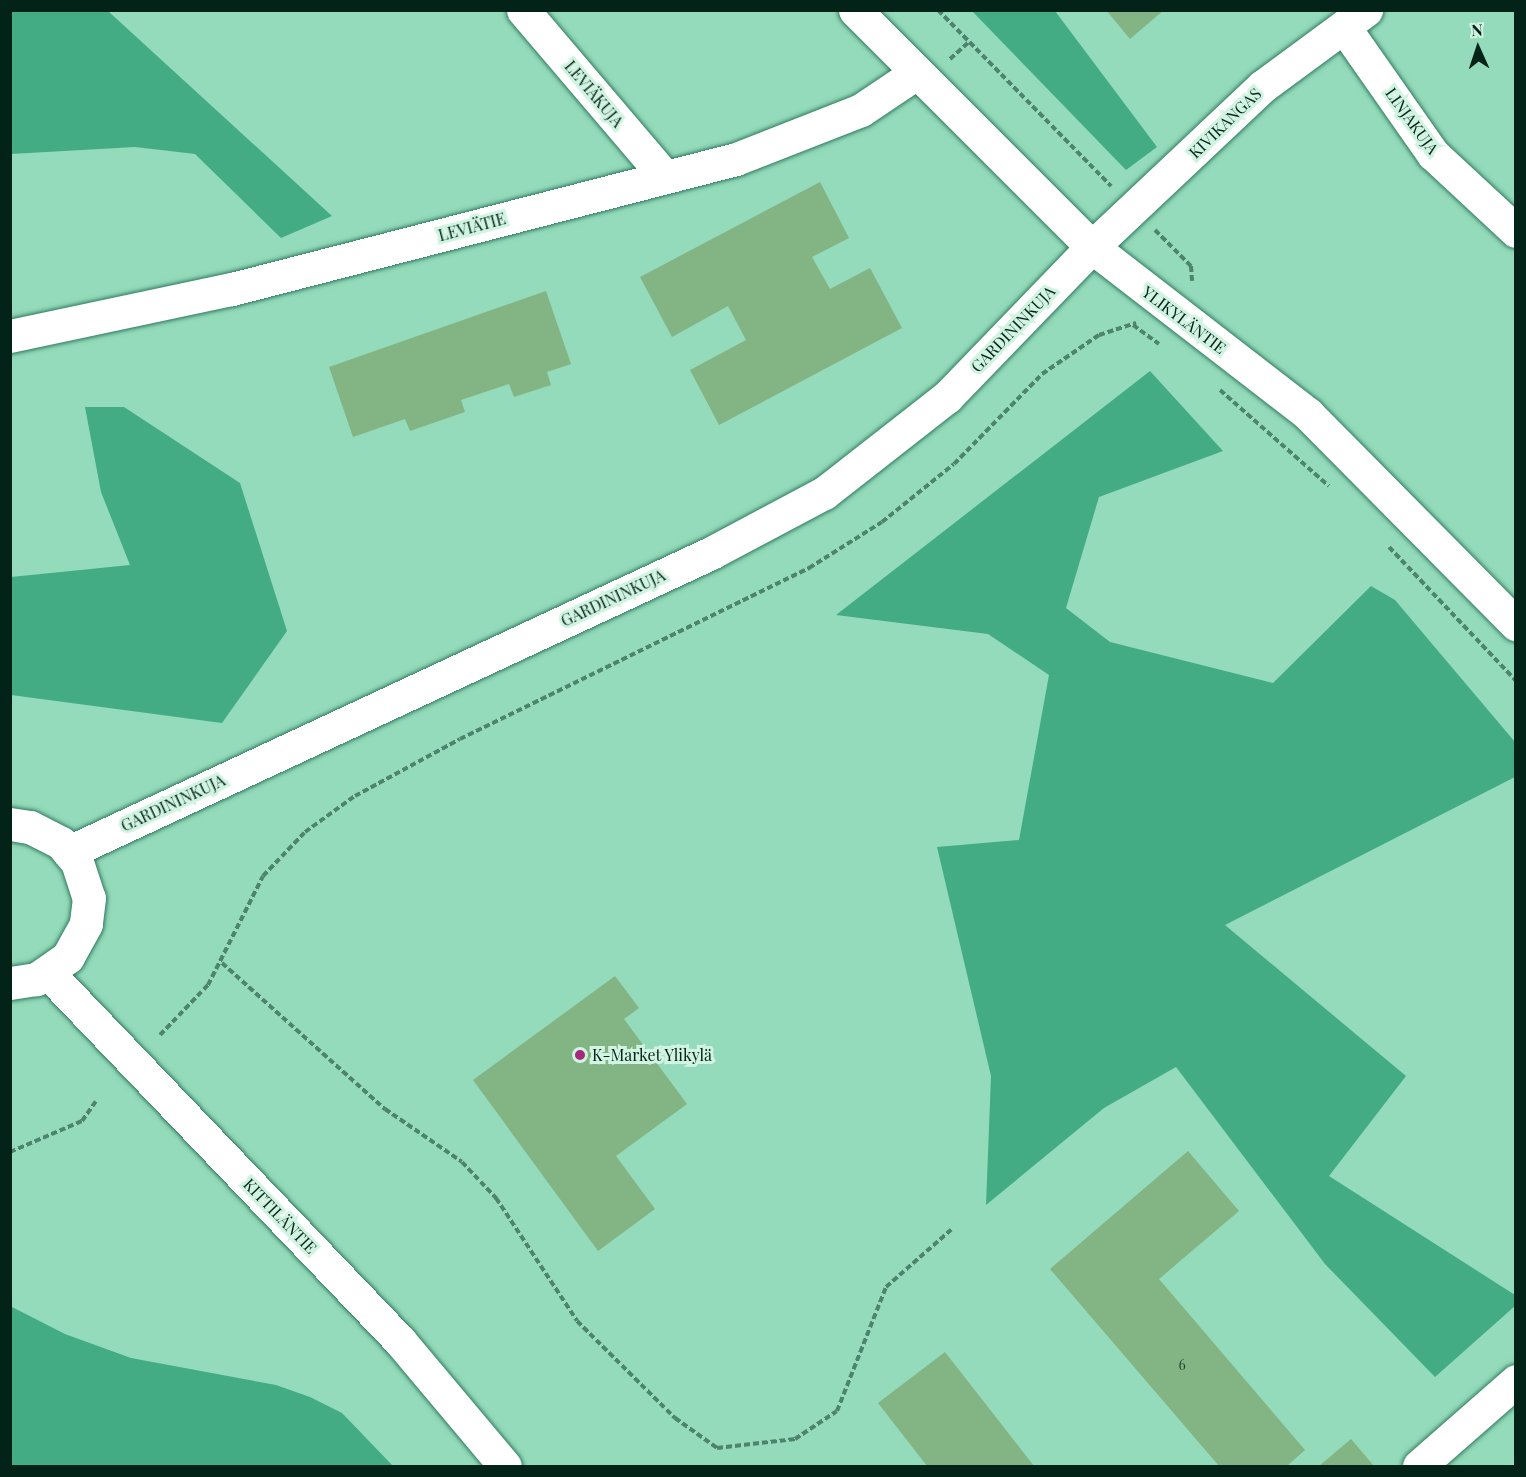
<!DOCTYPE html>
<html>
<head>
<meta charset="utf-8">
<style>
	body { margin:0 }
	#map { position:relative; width:1526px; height:1477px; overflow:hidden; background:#93dbbb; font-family:"Playfair Display",serif }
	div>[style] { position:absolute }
	.forest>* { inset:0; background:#43ac85 }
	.building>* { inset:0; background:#83b484 }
	.path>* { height:4px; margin-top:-2px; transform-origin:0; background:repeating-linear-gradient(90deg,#4e836d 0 6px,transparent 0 9px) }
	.roads { filter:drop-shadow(0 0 2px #317a5e) drop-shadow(0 0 2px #317a5e) }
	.minor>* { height:33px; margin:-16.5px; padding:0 16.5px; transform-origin:16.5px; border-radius:16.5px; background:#fff }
	.major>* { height:33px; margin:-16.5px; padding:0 16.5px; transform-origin:16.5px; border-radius:16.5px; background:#fff }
	.dots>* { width:16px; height:16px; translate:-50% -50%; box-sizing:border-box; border:3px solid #d0f3e2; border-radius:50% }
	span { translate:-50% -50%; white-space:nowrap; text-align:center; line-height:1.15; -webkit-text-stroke:6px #d0f3e2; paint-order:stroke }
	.number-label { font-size:14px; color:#244733 }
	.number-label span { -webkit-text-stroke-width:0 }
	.street-label { font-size:16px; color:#042318 }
	.poi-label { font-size:16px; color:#042318 }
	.left { translate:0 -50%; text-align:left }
	.frame { position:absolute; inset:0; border:12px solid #042318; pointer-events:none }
	.north { position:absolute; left:1448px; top:18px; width:60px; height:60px; -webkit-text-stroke:4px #d0f3e2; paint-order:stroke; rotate:357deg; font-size:16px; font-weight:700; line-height:24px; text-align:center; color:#042318 }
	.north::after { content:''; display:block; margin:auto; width:21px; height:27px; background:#042318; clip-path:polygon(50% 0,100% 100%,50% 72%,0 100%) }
</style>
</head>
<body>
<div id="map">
	<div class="forest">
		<i style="clip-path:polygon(11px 10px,108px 11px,332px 216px,281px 238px,195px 154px,135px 147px,11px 154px)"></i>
		<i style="clip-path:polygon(972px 11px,1055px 11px,1157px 147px,1126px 170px)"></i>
		<i style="clip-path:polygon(1150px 371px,1223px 451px,1099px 497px,1066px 608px,1110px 642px,1273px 683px,1371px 586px,1395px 600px,1515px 742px,1515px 777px,1225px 925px,1406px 1076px,1329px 1176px,1515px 1295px,1515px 1306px,1435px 1377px,1325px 1264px,1176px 1067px,1104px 1108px,986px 1205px,991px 1076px,937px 847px,1019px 840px,1049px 675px,988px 634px,836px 615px)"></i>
		<i style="clip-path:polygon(85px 407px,124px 407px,240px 483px,287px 631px,222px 723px,11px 695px,11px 577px,130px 565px,101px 492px)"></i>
		<i style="clip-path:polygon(10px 1306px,65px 1334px,131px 1358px,276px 1385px,310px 1397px,342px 1413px,393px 1466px,11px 1466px)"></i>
	</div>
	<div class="building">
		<i style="clip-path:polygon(1106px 10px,1164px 10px,1130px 39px)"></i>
		<i style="clip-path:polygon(820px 182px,849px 238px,812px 257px,830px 289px,870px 268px,902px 328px,719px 425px,690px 370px,746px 340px,728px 306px,672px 337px,640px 277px)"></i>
		<i style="clip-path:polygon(546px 291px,571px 364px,547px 372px,551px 385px,514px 397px,509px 384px,461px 400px,465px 412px,410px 431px,405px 419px,353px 437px,329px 367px)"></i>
		<i style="clip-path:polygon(615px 976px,639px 1008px,624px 1019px,687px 1104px,616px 1156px,655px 1209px,598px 1251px,473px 1080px)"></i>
		<i style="clip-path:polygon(1188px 1151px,1239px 1211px,1159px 1279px,1305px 1450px,1287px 1466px,1219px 1466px,1050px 1269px)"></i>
		<i style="clip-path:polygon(945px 1352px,1034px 1466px,927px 1466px,878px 1403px)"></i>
		<i style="clip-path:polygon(1351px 1439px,1374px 1466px,1319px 1466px)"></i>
	</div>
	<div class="path">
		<i style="left:938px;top:10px;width:247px;rotate:45.5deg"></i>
		<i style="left:950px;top:59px;width:25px;rotate:-42deg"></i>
		<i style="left:1155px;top:230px;width:51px;rotate:45deg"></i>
		<i style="left:1191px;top:266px;width:15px;rotate:86deg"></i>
		<i style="left:1133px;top:325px;width:32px;rotate:36deg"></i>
		<i style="left:1220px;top:390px;width:145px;rotate:41.4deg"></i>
		<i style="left:1389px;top:547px;width:185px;rotate:46.5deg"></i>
		<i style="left:222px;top:963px;width:219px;rotate:41.9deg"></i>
		<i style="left:385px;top:1109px;width:93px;rotate:34.5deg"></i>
		<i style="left:462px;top:1162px;width:50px;rotate:46.6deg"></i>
		<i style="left:496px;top:1198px;width:147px;rotate:56.6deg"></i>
		<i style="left:577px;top:1321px;width:138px;rotate:44.7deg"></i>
		<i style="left:675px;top:1418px;width:52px;rotate:35.5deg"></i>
		<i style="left:717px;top:1448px;width:79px;rotate:-6.6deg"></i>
		<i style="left:795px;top:1439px;width:50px;rotate:-33.7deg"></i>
		<i style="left:837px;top:1411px;width:133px;rotate:-68.4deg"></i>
		<i style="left:886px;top:1287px;width:89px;rotate:-41.4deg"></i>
		<i style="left:160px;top:1035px;width:69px;rotate:-46.2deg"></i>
		<i style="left:208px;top:985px;width:122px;rotate:-63.2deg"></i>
		<i style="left:263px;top:876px;width:61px;rotate:-46.3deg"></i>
		<i style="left:305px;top:832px;width:62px;rotate:-35.8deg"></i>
		<i style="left:355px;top:796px;width:119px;rotate:-28.5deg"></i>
		<i style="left:460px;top:739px;width:389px;rotate:-26.1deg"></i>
		<i style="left:809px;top:568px;width:86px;rotate:-32.2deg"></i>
		<i style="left:882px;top:522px;width:92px;rotate:-38.9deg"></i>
		<i style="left:954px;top:464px;width:126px;rotate:-45.6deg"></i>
		<i style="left:1042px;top:374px;width:69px;rotate:-34.4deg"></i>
		<i style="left:1099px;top:335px;width:39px;rotate:-18deg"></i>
		<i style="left:10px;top:1152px;width:78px;rotate:-23.3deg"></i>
		<i style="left:82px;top:1121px;width:24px;rotate:-55deg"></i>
	</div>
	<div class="roads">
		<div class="minor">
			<i style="left:523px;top:10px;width:219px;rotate:49.6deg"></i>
			<i style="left:1344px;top:27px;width:155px;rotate:55deg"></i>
			<i style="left:1433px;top:154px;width:113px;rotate:42.9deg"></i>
			<i style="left:10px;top:336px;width:227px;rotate:-12deg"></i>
			<i style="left:232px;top:289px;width:520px;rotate:-14.46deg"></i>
			<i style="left:736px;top:159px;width:134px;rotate:-21.4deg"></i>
			<i style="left:861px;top:110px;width:66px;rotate:-33.9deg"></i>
			<i style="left:69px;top:852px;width:708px;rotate:-24.97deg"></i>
			<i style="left:711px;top:553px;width:128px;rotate:-28deg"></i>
			<i style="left:824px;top:493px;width:156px;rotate:-38deg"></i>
			<i style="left:947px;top:397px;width:209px;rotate:-46deg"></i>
			<i style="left:1092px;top:247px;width:235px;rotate:-43.3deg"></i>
			<i style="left:1263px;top:86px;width:128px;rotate:-36.4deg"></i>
			<i style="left:1419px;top:1466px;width:129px;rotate:-41.2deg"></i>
		</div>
		<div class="major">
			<i style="left:855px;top:10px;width:335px;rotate:45deg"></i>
			<i style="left:1092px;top:247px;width:273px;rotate:37.7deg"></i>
			<i style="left:1308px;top:414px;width:296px;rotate:45.3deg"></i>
			<i style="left:10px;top:824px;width:20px;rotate:9deg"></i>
			<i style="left:30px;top:827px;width:35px;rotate:27deg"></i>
			<i style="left:61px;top:843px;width:25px;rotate:50deg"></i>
			<i style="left:77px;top:862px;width:38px;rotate:72deg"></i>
			<i style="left:89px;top:898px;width:26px;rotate:97deg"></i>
			<i style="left:86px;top:924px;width:38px;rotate:119deg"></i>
			<i style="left:68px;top:957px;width:39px;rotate:145deg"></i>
			<i style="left:36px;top:979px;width:26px;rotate:171deg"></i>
			<i style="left:48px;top:973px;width:509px;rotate:46.27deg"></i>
			<i style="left:400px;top:1341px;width:163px;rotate:50deg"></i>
		</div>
	</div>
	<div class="dots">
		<i style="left:580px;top:1055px;background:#a5287b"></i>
	</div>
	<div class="number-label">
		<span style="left:1182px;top:1365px">6</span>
	</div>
	<div class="street-label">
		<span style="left:594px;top:94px;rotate:50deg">LEVIÄKUJA</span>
		<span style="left:1412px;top:121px;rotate:54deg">LINJAKUJA</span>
		<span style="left:1225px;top:123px;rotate:-44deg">KIVIKANGAS</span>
		<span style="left:472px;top:227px;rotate:-15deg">LEVIÄTIE</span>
		<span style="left:1184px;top:320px;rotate:37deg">YLIKYLÄNTIE</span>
		<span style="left:1013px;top:329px;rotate:-46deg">GARDININKUJA</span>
		<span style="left:613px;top:598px;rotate:-25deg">GARDININKUJA</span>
		<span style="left:173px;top:803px;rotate:-25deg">GARDININKUJA</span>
		<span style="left:280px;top:1216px;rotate:46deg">KITTILÄNTIE</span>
	</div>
	<div class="poi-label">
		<span class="left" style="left:592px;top:1055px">K-Market Ylikylä</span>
	</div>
	<div class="frame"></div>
	<div class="north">N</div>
</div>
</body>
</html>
